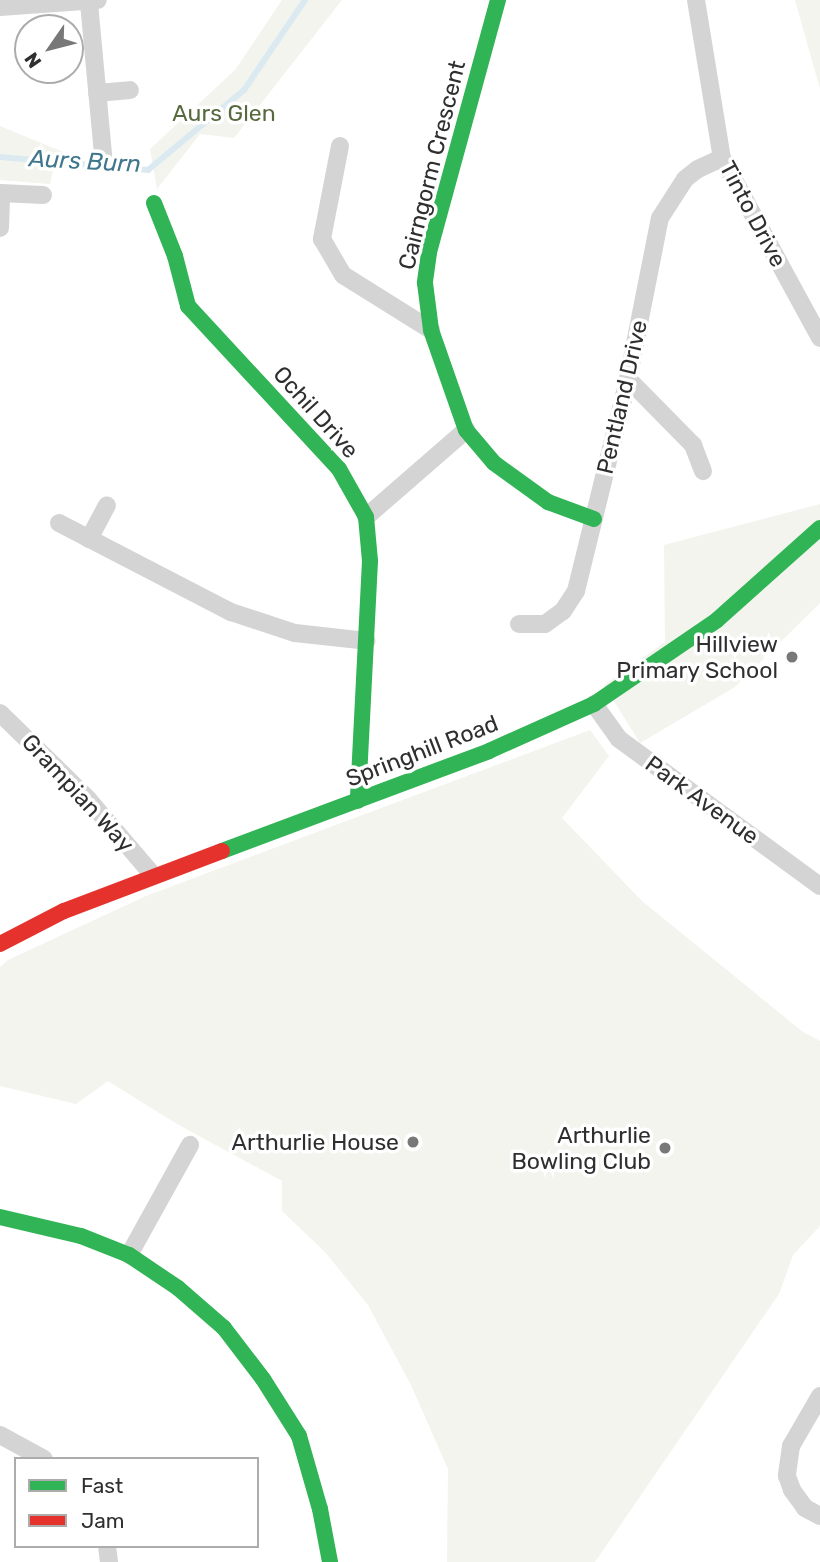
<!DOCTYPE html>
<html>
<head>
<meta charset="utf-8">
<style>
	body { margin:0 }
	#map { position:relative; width:820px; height:1562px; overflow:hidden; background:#fff; font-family:Rubik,sans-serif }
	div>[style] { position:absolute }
	.green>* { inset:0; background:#f2f4ed }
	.stream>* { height:6px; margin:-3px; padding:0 3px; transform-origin:3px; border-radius:3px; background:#dbeaf0 }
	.street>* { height:18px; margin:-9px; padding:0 9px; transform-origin:9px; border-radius:9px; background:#d4d4d4 }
	.fast>* { height:16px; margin:-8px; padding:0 8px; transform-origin:8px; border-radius:8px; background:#30b455 }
	.jam>* { height:16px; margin:-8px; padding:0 8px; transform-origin:8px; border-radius:8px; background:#e5322d }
	.dots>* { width:19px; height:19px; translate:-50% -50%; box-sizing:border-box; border:4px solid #fff; border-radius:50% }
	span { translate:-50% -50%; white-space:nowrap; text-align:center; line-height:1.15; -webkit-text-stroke:7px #fff; paint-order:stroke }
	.park-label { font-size:23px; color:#57693f }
	.street-label { font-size:23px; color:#2f2f2f }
	.poi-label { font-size:23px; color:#2f2f2f }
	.right { translate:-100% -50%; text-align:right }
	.water-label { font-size:24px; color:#41778d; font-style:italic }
	.legend { position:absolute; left:14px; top:1457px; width:245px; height:91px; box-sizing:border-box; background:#fff; border:2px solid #acacac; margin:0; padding:9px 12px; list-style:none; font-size:21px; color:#2f2f2f }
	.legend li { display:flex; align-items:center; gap:14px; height:35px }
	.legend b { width:35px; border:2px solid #acacac }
	.north { position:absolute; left:14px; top:14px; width:70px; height:70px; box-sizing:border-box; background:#fff; border:2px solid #acacac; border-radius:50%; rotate:235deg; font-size:19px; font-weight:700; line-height:28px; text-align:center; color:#2f2f2f }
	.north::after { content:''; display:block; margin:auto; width:24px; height:32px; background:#787878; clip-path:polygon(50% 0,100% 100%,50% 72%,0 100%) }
</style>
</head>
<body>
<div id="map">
	<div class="green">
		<i style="clip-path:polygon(282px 0,342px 0,234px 138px,200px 134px,157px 189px,150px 149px,235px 70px)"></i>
		<i style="clip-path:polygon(795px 0,820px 0,820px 89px)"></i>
		<i style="clip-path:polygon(0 126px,63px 152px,55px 162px,50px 184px,0 180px)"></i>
		<i style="clip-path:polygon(820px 504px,820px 603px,735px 687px,640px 743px,604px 685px,665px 642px,664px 545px)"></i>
		<i style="clip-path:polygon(590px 730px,609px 756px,562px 818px,642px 901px,803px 1032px,820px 1041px,820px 1226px,793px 1255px,779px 1294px,595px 1562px,447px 1562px,448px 1469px,411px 1385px,368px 1305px,325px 1252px,282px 1211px,282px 1181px,177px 1124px,108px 1081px,76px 1104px,0 1086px,0 967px,8px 960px,146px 896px)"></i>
	</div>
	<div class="stream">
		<i style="left:0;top:157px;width:149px;rotate:5deg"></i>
		<i style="left:148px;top:170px;width:125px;rotate:-39.8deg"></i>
		<i style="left:244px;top:90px;width:109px;rotate:-55.9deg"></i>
	</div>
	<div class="street">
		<i style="left:696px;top:0;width:160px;rotate:80.7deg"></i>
		<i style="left:722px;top:158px;width:205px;rotate:61.4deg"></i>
		<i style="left:89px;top:3px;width:152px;rotate:84.7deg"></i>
		<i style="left:0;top:7px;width:98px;rotate:-4.1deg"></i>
		<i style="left:97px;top:93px;width:33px;rotate:-5deg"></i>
		<i style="left:340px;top:146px;width:95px;rotate:101deg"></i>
		<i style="left:322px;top:239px;width:42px;rotate:59.7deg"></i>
		<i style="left:343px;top:275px;width:104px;rotate:32deg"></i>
		<i style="left:0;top:193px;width:43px;rotate:2.7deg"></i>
		<i style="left:0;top:228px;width:35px;rotate:-88deg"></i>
		<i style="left:628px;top:379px;width:93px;rotate:45.4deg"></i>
		<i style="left:693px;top:445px;width:28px;rotate:69deg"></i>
		<i style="left:366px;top:517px;width:133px;rotate:-41deg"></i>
		<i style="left:59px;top:523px;width:194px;rotate:27.4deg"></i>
		<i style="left:231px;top:612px;width:67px;rotate:18.2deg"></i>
		<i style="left:295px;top:633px;width:72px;rotate:6.3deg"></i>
		<i style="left:89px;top:539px;width:38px;rotate:-62deg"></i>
		<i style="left:519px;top:624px;width:26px"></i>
		<i style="left:545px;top:624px;width:22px;rotate:-36deg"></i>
		<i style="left:563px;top:611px;width:24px;rotate:-57deg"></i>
		<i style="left:576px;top:591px;width:218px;rotate:-76.2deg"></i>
		<i style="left:628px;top:379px;width:164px;rotate:-78.8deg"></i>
		<i style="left:660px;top:218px;width:46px;rotate:-57.3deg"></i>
		<i style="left:685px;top:179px;width:16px;rotate:-38deg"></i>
		<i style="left:698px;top:169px;width:26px;rotate:-25deg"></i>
		<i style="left:594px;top:704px;width:43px;rotate:54.5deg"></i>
		<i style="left:619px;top:739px;width:249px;rotate:36.2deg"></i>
		<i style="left:0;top:713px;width:123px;rotate:44.3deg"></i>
		<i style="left:88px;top:799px;width:100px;rotate:49.5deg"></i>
		<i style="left:129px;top:1255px;width:126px;rotate:-61deg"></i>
		<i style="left:820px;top:1396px;width:58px;rotate:120.1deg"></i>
		<i style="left:791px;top:1446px;width:30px;rotate:98deg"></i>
		<i style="left:787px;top:1476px;width:15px;rotate:70deg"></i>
		<i style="left:792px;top:1490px;width:22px;rotate:54deg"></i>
		<i style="left:805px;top:1508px;width:17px;rotate:28deg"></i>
		<i style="left:0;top:1435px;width:50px;rotate:28.6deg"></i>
		<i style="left:107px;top:1546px;width:16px;rotate:83deg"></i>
	</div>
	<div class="fast">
		<i style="left:498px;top:0;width:262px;rotate:105.3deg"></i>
		<i style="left:429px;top:253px;width:30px;rotate:98deg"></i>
		<i style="left:425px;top:283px;width:47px;rotate:82.7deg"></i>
		<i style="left:431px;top:330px;width:106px;rotate:70.7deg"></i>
		<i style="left:466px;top:430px;width:43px;rotate:49.7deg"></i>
		<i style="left:494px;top:463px;width:67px;rotate:35.8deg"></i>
		<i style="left:548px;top:502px;width:49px;rotate:20.3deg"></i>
		<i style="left:154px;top:203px;width:57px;rotate:68.4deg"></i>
		<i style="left:175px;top:256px;width:52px;rotate:75.4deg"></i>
		<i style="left:188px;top:306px;width:222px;rotate:47.2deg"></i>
		<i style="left:339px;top:469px;width:55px;rotate:60.6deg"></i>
		<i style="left:366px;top:517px;width:44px;rotate:84.8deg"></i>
		<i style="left:370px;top:561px;width:240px;rotate:92.9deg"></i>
		<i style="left:222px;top:851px;width:285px;rotate:-20.5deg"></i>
		<i style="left:489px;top:751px;width:115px;rotate:-24.1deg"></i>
		<i style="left:594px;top:704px;width:149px;rotate:-34.3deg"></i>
		<i style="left:717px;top:620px;width:138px;rotate:-41.8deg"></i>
		<i style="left:0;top:1217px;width:83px;rotate:13.2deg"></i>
		<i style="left:81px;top:1236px;width:52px;rotate:21.6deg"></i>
		<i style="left:129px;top:1255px;width:59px;rotate:34deg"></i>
		<i style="left:178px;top:1288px;width:61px;rotate:41deg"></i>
		<i style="left:224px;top:1328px;width:64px;rotate:52.6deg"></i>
		<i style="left:263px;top:1379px;width:67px;rotate:57.7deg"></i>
		<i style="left:299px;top:1436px;width:76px;rotate:74deg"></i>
		<i style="left:320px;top:1509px;width:54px;rotate:79.3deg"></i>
	</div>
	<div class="jam">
		<i style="left:0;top:944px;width:72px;rotate:-27.3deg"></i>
		<i style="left:64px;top:911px;width:169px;rotate:-20.8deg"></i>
	</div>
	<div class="dots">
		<i style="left:792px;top:657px;background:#787878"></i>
		<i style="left:413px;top:1142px;background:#787878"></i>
		<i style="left:665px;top:1148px;background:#787878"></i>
	</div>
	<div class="park-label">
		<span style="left:224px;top:113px">Aurs Glen</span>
	</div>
	<div class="street-label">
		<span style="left:432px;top:165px;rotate:-76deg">Cairngorm Crescent</span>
		<span style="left:753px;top:214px;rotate:62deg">Tinto Drive</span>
		<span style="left:622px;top:397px;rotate:-77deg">Pentland Drive</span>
		<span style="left:316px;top:412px;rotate:48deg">Ochil Drive</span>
		<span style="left:422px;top:751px;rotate:-21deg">Springhill Road</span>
		<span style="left:78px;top:793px;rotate:47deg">Grampian Way</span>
		<span style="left:702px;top:800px;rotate:36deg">Park Avenue</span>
	</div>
	<div class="poi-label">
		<span class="right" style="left:778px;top:657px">Hillview<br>Primary School</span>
		<span class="right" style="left:651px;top:1148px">Arthurlie<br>Bowling Club</span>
		<span class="right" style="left:399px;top:1142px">Arthurlie House</span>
	</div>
	<div class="water-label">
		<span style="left:85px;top:162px;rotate:3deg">Aurs Burn</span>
	</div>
	<ul class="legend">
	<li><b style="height:9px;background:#30b455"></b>Fast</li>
	<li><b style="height:9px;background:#e5322d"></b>Jam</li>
	</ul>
	<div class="north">N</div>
</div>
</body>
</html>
